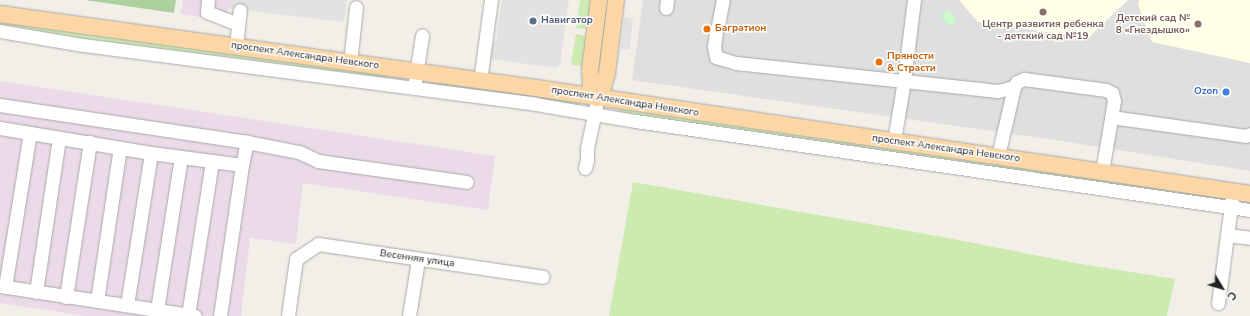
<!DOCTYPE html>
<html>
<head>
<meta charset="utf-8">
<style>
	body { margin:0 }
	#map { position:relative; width:1250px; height:316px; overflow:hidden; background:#f2efe9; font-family:"Nunito Sans",sans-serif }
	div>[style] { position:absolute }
	.residential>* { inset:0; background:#e0dfdf }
	.industrial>* { inset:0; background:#ebdbe8 }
	.education>* { inset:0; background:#ffffe5 }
	.grass>* { inset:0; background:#cdebb0 }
	.forest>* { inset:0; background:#add19e }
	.park>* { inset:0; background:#c8facc; transform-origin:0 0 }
	.parking>* { inset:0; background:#e2e2e2; transform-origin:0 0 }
	.roads { filter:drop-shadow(0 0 1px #a9a9a9) drop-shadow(0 0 1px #a9a9a9) }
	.minor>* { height:13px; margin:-6.5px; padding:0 6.5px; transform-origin:6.5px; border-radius:6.5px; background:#fff }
	.major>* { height:16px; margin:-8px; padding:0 8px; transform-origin:8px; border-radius:8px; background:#fcd6a4 }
	.dots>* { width:11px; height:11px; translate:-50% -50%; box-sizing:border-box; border:2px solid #fff; border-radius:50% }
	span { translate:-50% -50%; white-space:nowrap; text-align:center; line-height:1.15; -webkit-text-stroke:3px #fff; paint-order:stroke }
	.education-label { font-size:10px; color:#785e54; font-weight:700 }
	.right { translate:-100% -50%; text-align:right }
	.service-label { font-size:10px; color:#4e5e75; font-weight:700 }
	.left { translate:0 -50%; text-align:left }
	.food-label { font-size:10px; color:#c56008; font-weight:700 }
	.street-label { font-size:10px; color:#222 }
	.shop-label { font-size:10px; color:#366cbe; font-weight:700 }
	.north { position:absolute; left:1202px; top:268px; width:40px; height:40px; -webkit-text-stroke:3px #fff; paint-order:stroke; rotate:128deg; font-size:11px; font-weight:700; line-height:16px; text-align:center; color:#222 }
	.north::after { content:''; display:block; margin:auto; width:14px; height:18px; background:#222; clip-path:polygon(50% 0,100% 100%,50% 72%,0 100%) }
</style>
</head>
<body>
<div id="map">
	<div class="residential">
		<i style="clip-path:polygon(643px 0,1250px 0,1250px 171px,1062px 141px,632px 80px)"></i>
	</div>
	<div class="industrial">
		<i style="clip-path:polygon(183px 0,229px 0,226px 21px,181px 14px)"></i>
		<i style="clip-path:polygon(0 81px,495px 156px,488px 210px,303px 183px,296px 244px,250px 238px,241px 316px,85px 316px,0 303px)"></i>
	</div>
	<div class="education">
		<i style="clip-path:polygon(959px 0,1128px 0,1088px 38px,978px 22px)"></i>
		<i style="clip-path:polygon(1139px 0,1250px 0,1250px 63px,1152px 42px,1138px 5px)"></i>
	</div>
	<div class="grass">
		<i style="clip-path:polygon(580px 0,593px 0,587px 29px,576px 28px)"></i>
		<i style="clip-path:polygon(0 19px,83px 34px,247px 53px,392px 74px,388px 80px,246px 59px,83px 40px,0 26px)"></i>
		<i style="clip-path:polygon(576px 34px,586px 36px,588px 39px,585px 66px,573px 65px,571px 63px)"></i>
		<i style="clip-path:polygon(445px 80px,582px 102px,576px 107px,436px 84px)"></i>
		<i style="clip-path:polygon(618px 107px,1231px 195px,1231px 201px,629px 116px,617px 110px)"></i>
		<i style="clip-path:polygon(633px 182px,943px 237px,1075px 263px,1175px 279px,1167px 316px,609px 316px)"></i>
	</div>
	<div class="forest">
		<i style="clip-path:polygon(85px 0,176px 0,174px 13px)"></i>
	</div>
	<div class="park">
		<i style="left:948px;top:10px;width:14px;height:9px;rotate:51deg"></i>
	</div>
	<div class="parking">
		<i style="clip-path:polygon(229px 0,347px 0,344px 22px,228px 8px)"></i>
		<i style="clip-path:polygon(502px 0,569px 0,560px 65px,556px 68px,490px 59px,493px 42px,496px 42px)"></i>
		<i style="left:624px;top:17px;width:9px;height:32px;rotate:6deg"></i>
		<i style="left:728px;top:65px;width:72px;height:6px;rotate:9deg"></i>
	</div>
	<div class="roads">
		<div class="minor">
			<i style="left:208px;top:0;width:12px;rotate:95deg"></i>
			<i style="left:207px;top:12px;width:33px;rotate:21deg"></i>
			<i style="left:666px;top:8px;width:8px;rotate:-83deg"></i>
			<i style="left:718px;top:25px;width:25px;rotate:-79deg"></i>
			<i style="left:0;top:31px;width:84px;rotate:9.6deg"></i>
			<i style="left:83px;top:45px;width:456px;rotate:7.4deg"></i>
			<i style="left:535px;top:104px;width:102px;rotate:9.6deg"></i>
			<i style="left:636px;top:121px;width:620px;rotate:8.25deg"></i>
			<i style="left:716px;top:32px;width:14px;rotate:98deg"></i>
			<i style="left:714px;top:46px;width:11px;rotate:80deg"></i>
			<i style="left:716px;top:57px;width:21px;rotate:17deg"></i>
			<i style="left:736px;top:63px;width:252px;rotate:6.1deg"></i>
			<i style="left:987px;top:90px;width:11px;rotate:5deg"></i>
			<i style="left:998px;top:91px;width:16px;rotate:-14deg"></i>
			<i style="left:1014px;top:87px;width:6px;rotate:-59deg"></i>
			<i style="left:1017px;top:82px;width:8px;rotate:-23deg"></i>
			<i style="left:1024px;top:79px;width:83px;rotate:7.6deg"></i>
			<i style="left:1106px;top:90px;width:7px;rotate:27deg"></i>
			<i style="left:1112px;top:93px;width:8px;rotate:76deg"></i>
			<i style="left:1114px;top:101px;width:71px;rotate:99.7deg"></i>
			<i style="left:236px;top:46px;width:36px;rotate:-84deg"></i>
			<i style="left:350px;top:63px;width:56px;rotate:-83.9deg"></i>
			<i style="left:415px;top:81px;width:46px;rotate:-81.2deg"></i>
			<i style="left:480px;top:81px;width:82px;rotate:-82.3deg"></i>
			<i style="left:0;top:105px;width:250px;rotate:8.5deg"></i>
			<i style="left:247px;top:142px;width:53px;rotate:10.9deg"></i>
			<i style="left:299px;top:152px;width:21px;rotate:25deg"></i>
			<i style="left:318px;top:161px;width:150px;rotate:8deg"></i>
			<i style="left:1111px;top:117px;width:136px;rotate:8deg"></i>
			<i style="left:1246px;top:136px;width:4px;rotate:-27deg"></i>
			<i style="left:0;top:128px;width:153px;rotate:9.4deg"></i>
			<i style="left:151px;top:153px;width:92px;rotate:7.5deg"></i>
			<i style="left:242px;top:165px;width:153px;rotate:98.3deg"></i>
			<i style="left:894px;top:141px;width:62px;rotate:-80.7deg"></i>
			<i style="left:904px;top:80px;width:81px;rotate:-82.9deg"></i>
			<i style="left:998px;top:156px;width:71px;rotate:-76.9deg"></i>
			<i style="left:242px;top:165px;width:24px;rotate:-78deg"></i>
			<i style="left:585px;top:168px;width:8px;rotate:-76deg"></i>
			<i style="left:587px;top:160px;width:12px;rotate:-90deg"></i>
			<i style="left:587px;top:148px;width:43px;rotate:-77.9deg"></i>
			<i style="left:1227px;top:235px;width:23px;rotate:7deg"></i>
			<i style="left:0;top:286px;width:197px;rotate:8.7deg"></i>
			<i style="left:5px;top:287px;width:156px;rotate:-80.8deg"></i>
			<i style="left:36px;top:292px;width:156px;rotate:-81.5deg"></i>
			<i style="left:66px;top:297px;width:157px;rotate:-81.2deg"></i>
			<i style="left:97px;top:301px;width:155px;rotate:-81.5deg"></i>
			<i style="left:1218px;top:303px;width:106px;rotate:-82.4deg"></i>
			<i style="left:127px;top:305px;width:154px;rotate:-81deg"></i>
			<i style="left:157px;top:310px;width:155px;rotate:-81.1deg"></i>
			<i style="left:188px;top:315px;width:155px;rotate:-81.1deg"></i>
			<i style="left:288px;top:316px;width:58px;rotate:-82deg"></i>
			<i style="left:296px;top:259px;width:27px;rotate:-34deg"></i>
			<i style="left:318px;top:244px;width:227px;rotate:8.3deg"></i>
			<i style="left:409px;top:316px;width:57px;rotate:-80.9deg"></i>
		</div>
		<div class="major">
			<i style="left:0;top:14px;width:541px;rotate:7.86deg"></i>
			<i style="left:536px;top:88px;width:722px;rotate:8.44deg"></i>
			<i style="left:597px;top:98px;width:13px;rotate:-61deg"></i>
			<i style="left:603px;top:87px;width:15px;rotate:-74deg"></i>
			<i style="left:607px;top:73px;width:74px;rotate:-83deg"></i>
			<i style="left:597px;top:98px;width:14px;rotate:-115deg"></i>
			<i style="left:591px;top:85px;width:15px;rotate:-94deg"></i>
			<i style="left:590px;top:70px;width:71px;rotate:-82.7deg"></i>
		</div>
	</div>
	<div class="dots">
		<i style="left:1043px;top:12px;background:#8d6e63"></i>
		<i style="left:533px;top:21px;background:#5c6f8a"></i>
		<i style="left:1198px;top:24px;background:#8d6e63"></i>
		<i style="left:707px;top:29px;background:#e8710a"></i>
		<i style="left:879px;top:62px;background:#e8710a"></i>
		<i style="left:1226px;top:92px;background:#3f7fe0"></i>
	</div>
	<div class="education-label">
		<span class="right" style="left:1190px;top:24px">Детский сад №<br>8 «Гнездышко»</span>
		<span style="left:1043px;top:30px">Центр развития ребенка<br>- детский сад №19</span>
	</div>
	<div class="service-label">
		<span class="left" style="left:541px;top:21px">Навигатор</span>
	</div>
	<div class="food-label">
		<span class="left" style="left:715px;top:29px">Багратион</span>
		<span class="left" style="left:887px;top:62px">Пряности<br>&amp; Страсти</span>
	</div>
	<div class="street-label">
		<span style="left:305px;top:56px;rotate:8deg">проспект Александра Невского</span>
		<span style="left:625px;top:102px;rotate:9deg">проспект Александра Невского</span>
		<span style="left:946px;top:149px;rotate:8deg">проспект Александра Невского</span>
		<span style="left:417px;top:259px;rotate:8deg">Весенняя улица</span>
	</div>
	<div class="shop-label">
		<span class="right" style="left:1218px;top:92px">Ozon</span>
	</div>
	<div class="north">С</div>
</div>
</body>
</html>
